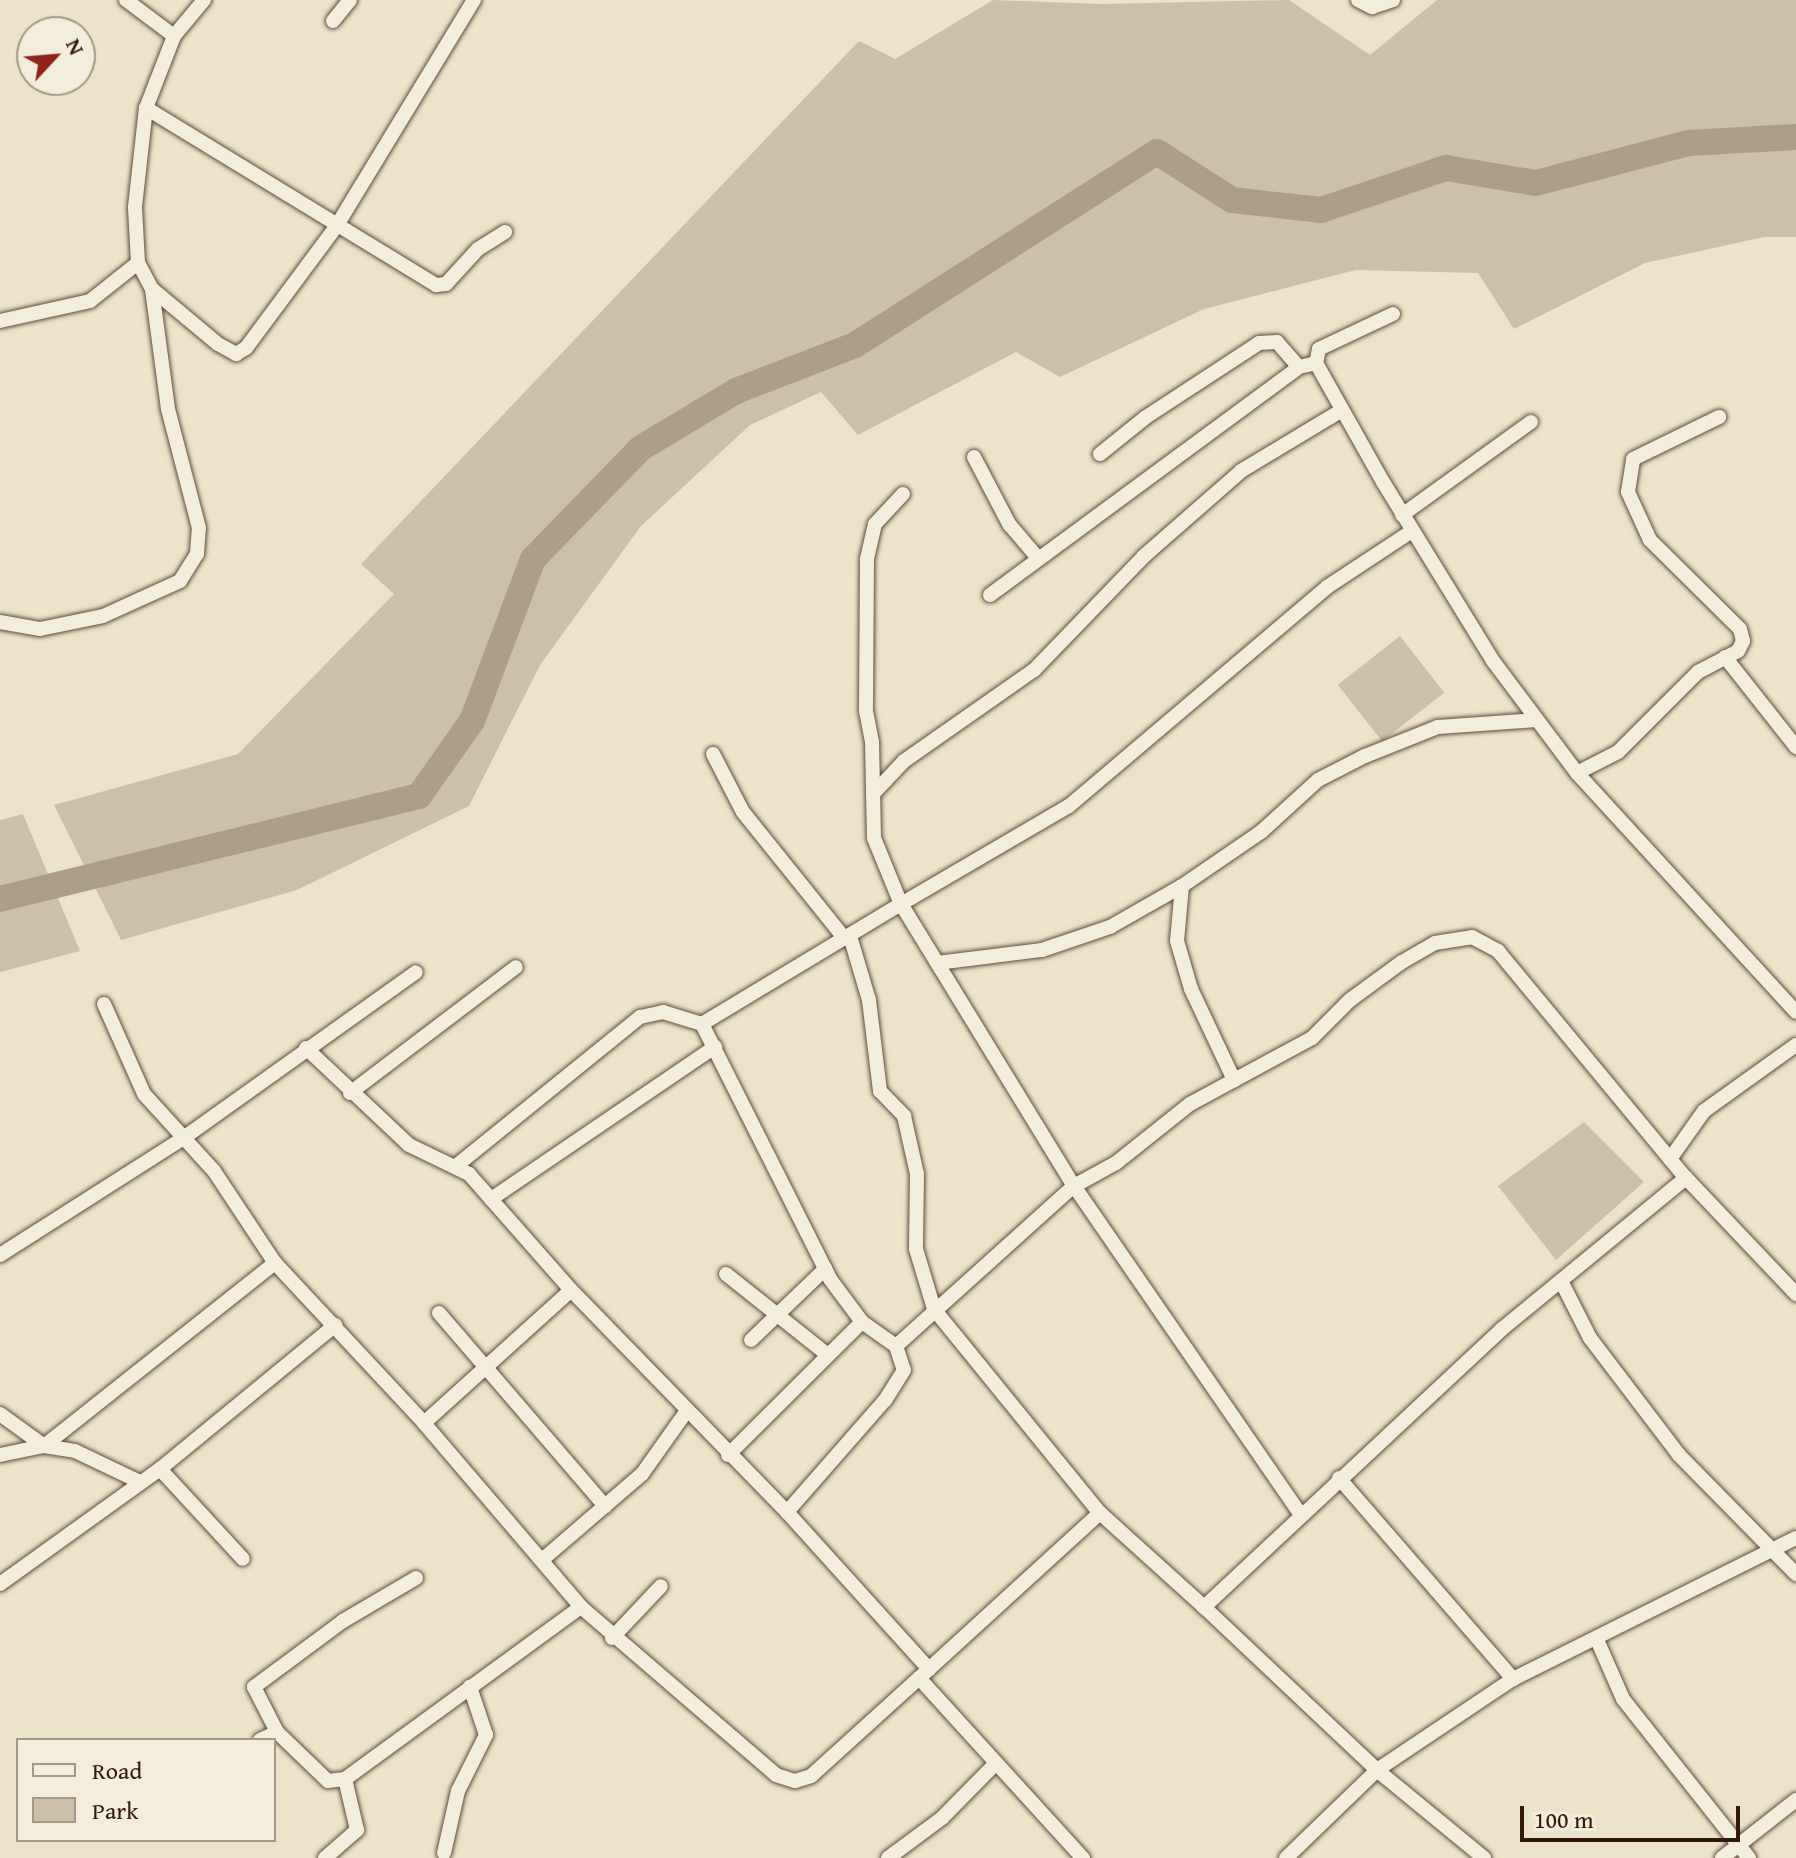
<!DOCTYPE html>
<html>
<head>
<meta charset="utf-8">
<style>
	body { margin:0 }
	#map { position:relative; width:1796px; height:1858px; overflow:hidden; background:#ece4c8; font-family:"Gentium Book Plus",serif }
	div>[style] { position:absolute }
	.green>* { inset:0; background:#ccc1a8; transform-origin:0 0 }
	.river>* { height:26px; margin:-13px; padding:0 13px; transform-origin:13px; border-radius:13px; background:#ad9f87 }
	.roads { filter:drop-shadow(0 0 2px #604c39) drop-shadow(0 0 2px #604c39) }
	.street>* { height:14px; margin:-7px; padding:0 7px; transform-origin:7px; border-radius:7px; background:#f3eddb }
	span { translate:-50% -50%; white-space:nowrap; text-align:center; line-height:1.15; -webkit-text-stroke:8px #f3eddb; paint-order:stroke }
	.legend { position:absolute; left:16px; top:1738px; width:260px; height:104px; box-sizing:border-box; background:#f3eddb; border:2px solid #a69887; margin:0; padding:10px 14px; list-style:none; font-size:24px; color:#321909 }
	.legend li { display:flex; align-items:center; gap:16px; height:40px }
	.legend b { width:40px; border:2px solid #a69887 }
	.north { position:absolute; left:16px; top:16px; width:80px; height:80px; box-sizing:border-box; background:#f3eddb; border:2px solid #a69887; border-radius:50%; rotate:64deg; font-size:22px; font-weight:700; line-height:32px; text-align:center; color:#321909 }
	.north::after { content:''; display:block; margin:auto; width:28px; height:36px; background:#8f2418; clip-path:polygon(50% 0,100% 100%,50% 72%,0 100%) }
	.scale { position:absolute; left:1520px; top:1806px; width:220px; height:36px; box-sizing:border-box; border:4px solid #321909; border-top:0; padding-left:10px; font-size:24px; line-height:28px; white-space:nowrap; color:#321909; -webkit-text-stroke:6px #f3eddb; paint-order:stroke }
</style>
</head>
<body>
<div id="map">
	<div class="green">
		<i style="clip-path:polygon(993px 0,1100px 4px,1289px 0,1370px 55px,1437px 0,1796px 0,1796px 237px,1764px 237px,1645px 263px,1514px 329px,1478px 273px,1356px 270px,1204px 309px,1060px 377px,1016px 352px,858px 435px,821px 392px,750px 425px,641px 526px,540px 665px,469px 806px,297px 890px,121px 940px,54px 805px,238px 754px,394px 594px,361px 564px,859px 41px,895px 59px)"></i>
		<i style="left:1400px;top:636px;width:72px;height:79px;rotate:52deg"></i>
		<i style="clip-path:polygon(23px 814px,80px 951px,0 972px,0 820px)"></i>
		<i style="clip-path:polygon(1584px 1122px,1644px 1182px,1556px 1260px,1498px 1186px)"></i>
	</div>
	<div class="river">
		<i style="left:0;top:899px;width:431px;rotate:-13.8deg"></i>
		<i style="left:419px;top:796px;width:92px;rotate:-54.8deg"></i>
		<i style="left:472px;top:721px;width:173px;rotate:-69.4deg"></i>
		<i style="left:533px;top:559px;width:155px;rotate:-45.8deg"></i>
		<i style="left:641px;top:448px;width:111px;rotate:-31deg"></i>
		<i style="left:736px;top:391px;width:128px;rotate:-21.1deg"></i>
		<i style="left:855px;top:345px;width:358px;rotate:-32.6deg"></i>
		<i style="left:1157px;top:152px;width:89px;rotate:32.6deg"></i>
		<i style="left:1232px;top:200px;width:90px;rotate:6.4deg"></i>
		<i style="left:1321px;top:210px;width:132px;rotate:-18.6deg"></i>
		<i style="left:1446px;top:168px;width:91px;rotate:9.5deg"></i>
		<i style="left:1536px;top:183px;width:157px;rotate:-14.7deg"></i>
		<i style="left:1688px;top:143px;width:108px;rotate:-3.2deg"></i>
	</div>
	<div class="roads">
		<div class="street">
			<i style="left:1358px;top:0;width:16px;rotate:27deg"></i>
			<i style="left:1372px;top:7px;width:22px;rotate:-18deg"></i>
			<i style="left:333px;top:21px;width:27px;rotate:-51deg"></i>
			<i style="left:174px;top:36px;width:47px;rotate:-50.2deg"></i>
			<i style="left:146px;top:108px;width:340px;rotate:31.4deg"></i>
			<i style="left:436px;top:285px;width:10px;rotate:-6deg"></i>
			<i style="left:446px;top:284px;width:47px;rotate:-47.6deg"></i>
			<i style="left:478px;top:249px;width:32px;rotate:-32deg"></i>
			<i style="left:152px;top:289px;width:86px;rotate:39.8deg"></i>
			<i style="left:218px;top:344px;width:21px;rotate:29deg"></i>
			<i style="left:236px;top:354px;width:12px;rotate:-31deg"></i>
			<i style="left:246px;top:348px;width:151px;rotate:-53.4deg"></i>
			<i style="left:336px;top:227px;width:266px;rotate:-58.7deg"></i>
			<i style="left:1393px;top:314px;width:82px;rotate:154.7deg"></i>
			<i style="left:1319px;top:349px;width:14px;rotate:102deg"></i>
			<i style="left:1316px;top:363px;width:137px;rotate:60.6deg"></i>
			<i style="left:1383px;top:482px;width:210px;rotate:58.4deg"></i>
			<i style="left:1493px;top:661px;width:140px;rotate:53.1deg"></i>
			<i style="left:1577px;top:773px;width:324px;rotate:47.5deg"></i>
			<i style="left:0;top:321px;width:92px;rotate:-12.5deg"></i>
			<i style="left:90px;top:301px;width:61px;rotate:-38.4deg"></i>
			<i style="left:138px;top:263px;width:56px;rotate:-93.1deg"></i>
			<i style="left:135px;top:207px;width:100px;rotate:-83.7deg"></i>
			<i style="left:146px;top:108px;width:77px;rotate:-68.7deg"></i>
			<i style="left:174px;top:36px;width:60px;rotate:-143.1deg"></i>
			<i style="left:1100px;top:454px;width:59px;rotate:-38.8deg"></i>
			<i style="left:1146px;top:417px;width:135px;rotate:-33.2deg"></i>
			<i style="left:1259px;top:343px;width:18px;rotate:-3deg"></i>
			<i style="left:1277px;top:342px;width:33px;rotate:49deg"></i>
			<i style="left:974px;top:457px;width:76px;rotate:62.4deg"></i>
			<i style="left:1009px;top:524px;width:45px;rotate:49.5deg"></i>
			<i style="left:903px;top:494px;width:41px;rotate:133deg"></i>
			<i style="left:875px;top:524px;width:37px;rotate:103deg"></i>
			<i style="left:867px;top:560px;width:151px;rotate:90.4deg"></i>
			<i style="left:866px;top:711px;width:32px;rotate:79deg"></i>
			<i style="left:872px;top:742px;width:96px;rotate:88.8deg"></i>
			<i style="left:874px;top:838px;width:71px;rotate:67.8deg"></i>
			<i style="left:901px;top:904px;width:194px;rotate:-30.3deg"></i>
			<i style="left:1069px;top:806px;width:338px;rotate:-40.3deg"></i>
			<i style="left:1327px;top:587px;width:102px;rotate:-33.4deg"></i>
			<i style="left:1402px;top:515px;width:159px;rotate:-35.8deg"></i>
			<i style="left:990px;top:595px;width:384px;rotate:-36.4deg"></i>
			<i style="left:1299px;top:367px;width:17px;rotate:-13deg"></i>
			<i style="left:0;top:622px;width:41px;rotate:9.9deg"></i>
			<i style="left:40px;top:629px;width:64px;rotate:-11.7deg"></i>
			<i style="left:103px;top:616px;width:85px;rotate:-24.4deg"></i>
			<i style="left:180px;top:581px;width:32px;rotate:-58deg"></i>
			<i style="left:197px;top:554px;width:26px;rotate:-86deg"></i>
			<i style="left:199px;top:528px;width:123px;rotate:-104.6deg"></i>
			<i style="left:168px;top:409px;width:121px;rotate:-97.6deg"></i>
			<i style="left:152px;top:289px;width:30px;rotate:-118deg"></i>
			<i style="left:1725px;top:657px;width:115px;rotate:51.7deg"></i>
			<i style="left:713px;top:754px;width:65px;rotate:62.7deg"></i>
			<i style="left:743px;top:812px;width:163px;rotate:51.2deg"></i>
			<i style="left:1577px;top:773px;width:46px;rotate:-27.1deg"></i>
			<i style="left:1618px;top:752px;width:113px;rotate:-45deg"></i>
			<i style="left:1698px;top:672px;width:45px;rotate:-27.7deg"></i>
			<i style="left:1738px;top:651px;width:11px;rotate:-63deg"></i>
			<i style="left:1743px;top:641px;width:12px;rotate:-104deg"></i>
			<i style="left:1740px;top:629px;width:127px;rotate:-135.3deg"></i>
			<i style="left:1650px;top:540px;width:53px;rotate:-114.6deg"></i>
			<i style="left:1628px;top:492px;width:33px;rotate:-81deg"></i>
			<i style="left:1633px;top:459px;width:96px;rotate:-26deg"></i>
			<i style="left:873px;top:794px;width:45px;rotate:-46.8deg"></i>
			<i style="left:904px;top:761px;width:159px;rotate:-35deg"></i>
			<i style="left:1034px;top:670px;width:158px;rotate:-46deg"></i>
			<i style="left:1144px;top:556px;width:129px;rotate:-41.2deg"></i>
			<i style="left:1241px;top:471px;width:118px;rotate:-31.1deg"></i>
			<i style="left:1182px;top:886px;width:55px;rotate:95.2deg"></i>
			<i style="left:1177px;top:941px;width:50px;rotate:73.7deg"></i>
			<i style="left:1191px;top:989px;width:101px;rotate:64.7deg"></i>
			<i style="left:850px;top:936px;width:67px;rotate:73.5deg"></i>
			<i style="left:869px;top:1000px;width:92px;rotate:83.1deg"></i>
			<i style="left:880px;top:1091px;width:35px;rotate:46deg"></i>
			<i style="left:904px;top:1116px;width:59px;rotate:77.4deg"></i>
			<i style="left:917px;top:1174px;width:75px;rotate:90.8deg"></i>
			<i style="left:916px;top:1249px;width:63px;rotate:73.3deg"></i>
			<i style="left:934px;top:1309px;width:263px;rotate:50.9deg"></i>
			<i style="left:1100px;top:1513px;width:140px;rotate:42.1deg"></i>
			<i style="left:937px;top:963px;width:106px;rotate:-7.1deg"></i>
			<i style="left:1042px;top:950px;width:72px;rotate:-18.7deg"></i>
			<i style="left:1110px;top:927px;width:83px;rotate:-29.7deg"></i>
			<i style="left:1182px;top:886px;width:96px;rotate:-34.4deg"></i>
			<i style="left:1261px;top:832px;width:77px;rotate:-42.4deg"></i>
			<i style="left:1318px;top:780px;width:53px;rotate:-27.1deg"></i>
			<i style="left:1365px;top:756px;width:79px;rotate:-21.7deg"></i>
			<i style="left:1438px;top:727px;width:99px;rotate:-4deg"></i>
			<i style="left:104px;top:1004px;width:98px;rotate:66deg"></i>
			<i style="left:144px;top:1094px;width:104px;rotate:47.7deg"></i>
			<i style="left:214px;top:1171px;width:110px;rotate:56.5deg"></i>
			<i style="left:275px;top:1263px;width:219px;rotate:47deg"></i>
			<i style="left:424px;top:1423px;width:242px;rotate:49.5deg"></i>
			<i style="left:581px;top:1607px;width:257px;rotate:40.7deg"></i>
			<i style="left:776px;top:1775px;width:20px;rotate:18deg"></i>
			<i style="left:795px;top:1781px;width:17px;rotate:-17deg"></i>
			<i style="left:811px;top:1776px;width:159px;rotate:-42.2deg"></i>
			<i style="left:702px;top:1024px;width:232px;rotate:-31.1deg"></i>
			<i style="left:901px;top:904px;width:331px;rotate:58.5deg"></i>
			<i style="left:1074px;top:1186px;width:398px;rotate:55.4deg"></i>
			<i style="left:306px;top:1048px;width:141px;rotate:43.3deg"></i>
			<i style="left:409px;top:1145px;width:67px;rotate:25.8deg"></i>
			<i style="left:469px;top:1174px;width:154px;rotate:48.7deg"></i>
			<i style="left:571px;top:1290px;width:310px;rotate:45.8deg"></i>
			<i style="left:787px;top:1512px;width:212px;rotate:47.9deg"></i>
			<i style="left:929px;top:1669px;width:231px;rotate:-42.4deg"></i>
			<i style="left:350px;top:1093px;width:208px;rotate:-37.2deg"></i>
			<i style="left:1670px;top:1159px;width:59px;rotate:-54.7deg"></i>
			<i style="left:1704px;top:1111px;width:113px;rotate:-35.7deg"></i>
			<i style="left:456px;top:1166px;width:237px;rotate:-39deg"></i>
			<i style="left:640px;top:1017px;width:24px;rotate:-12deg"></i>
			<i style="left:663px;top:1012px;width:41px;rotate:17.1deg"></i>
			<i style="left:702px;top:1024px;width:285px;rotate:63.3deg"></i>
			<i style="left:830px;top:1279px;width:54px;rotate:53.3deg"></i>
			<i style="left:862px;top:1322px;width:42px;rotate:35.2deg"></i>
			<i style="left:896px;top:1346px;width:25px;rotate:72deg"></i>
			<i style="left:904px;top:1370px;width:36px;rotate:122deg"></i>
			<i style="left:885px;top:1400px;width:149px;rotate:131.2deg"></i>
			<i style="left:491px;top:1199px;width:271px;rotate:-34.2deg"></i>
			<i style="left:0;top:1255px;width:216px;rotate:-32.5deg"></i>
			<i style="left:182px;top:1139px;width:287px;rotate:-35.5deg"></i>
			<i style="left:726px;top:1274px;width:130px;rotate:38.5deg"></i>
			<i style="left:1561px;top:1281px;width:64px;rotate:63deg"></i>
			<i style="left:1590px;top:1338px;width:147px;rotate:52.7deg"></i>
			<i style="left:1679px;top:1455px;width:167px;rotate:45.5deg"></i>
			<i style="left:439px;top:1313px;width:255px;rotate:49.3deg"></i>
			<i style="left:751px;top:1340px;width:103px;rotate:-43.8deg"></i>
			<i style="left:896px;top:1346px;width:239px;rotate:-42deg"></i>
			<i style="left:1074px;top:1186px;width:48px;rotate:-28.7deg"></i>
			<i style="left:1116px;top:1163px;width:95px;rotate:-38.6deg"></i>
			<i style="left:1190px;top:1104px;width:139px;rotate:-28.4deg"></i>
			<i style="left:1312px;top:1038px;width:54px;rotate:-45deg"></i>
			<i style="left:1350px;top:1000px;width:64px;rotate:-36.2deg"></i>
			<i style="left:1402px;top:962px;width:38px;rotate:-30deg"></i>
			<i style="left:1435px;top:943px;width:37px;rotate:-9deg"></i>
			<i style="left:1472px;top:937px;width:30px;rotate:28deg"></i>
			<i style="left:1498px;top:951px;width:295px;rotate:50.4deg"></i>
			<i style="left:1686px;top:1178px;width:160px;rotate:46.5deg"></i>
			<i style="left:0;top:1414px;width:54px;rotate:36deg"></i>
			<i style="left:44px;top:1446px;width:31px;rotate:9deg"></i>
			<i style="left:75px;top:1451px;width:72px;rotate:25.5deg"></i>
			<i style="left:424px;top:1423px;width:198px;rotate:-42.1deg"></i>
			<i style="left:0;top:1455px;width:45px;rotate:-11.6deg"></i>
			<i style="left:44px;top:1446px;width:295px;rotate:-38.4deg"></i>
			<i style="left:728px;top:1455px;width:189px;rotate:-44.8deg"></i>
			<i style="left:160px;top:1469px;width:122px;rotate:47.3deg"></i>
			<i style="left:1339px;top:1478px;width:266px;rotate:49.1deg"></i>
			<i style="left:1513px;top:1679px;width:316px;rotate:-26.5deg"></i>
			<i style="left:542px;top:1560px;width:132px;rotate:-40.7deg"></i>
			<i style="left:642px;top:1474px;width:76px;rotate:-54.6deg"></i>
			<i style="left:416px;top:1578px;width:85px;rotate:149.5deg"></i>
			<i style="left:343px;top:1621px;width:111px;rotate:143.4deg"></i>
			<i style="left:254px;top:1687px;width:51px;rotate:62.9deg"></i>
			<i style="left:277px;top:1732px;width:71px;rotate:43.9deg"></i>
			<i style="left:328px;top:1781px;width:17px;rotate:-7deg"></i>
			<i style="left:345px;top:1779px;width:292px;rotate:-36.1deg"></i>
			<i style="left:0;top:1584px;width:197px;rotate:-35.7deg"></i>
			<i style="left:160px;top:1469px;width:227px;rotate:-39.4deg"></i>
			<i style="left:612px;top:1638px;width:71px;rotate:-46.7deg"></i>
			<i style="left:1598px;top:1642px;width:62px;rotate:66.3deg"></i>
			<i style="left:1623px;top:1699px;width:203px;rotate:51.6deg"></i>
			<i style="left:919px;top:1678px;width:244px;rotate:47.7deg"></i>
			<i style="left:260px;top:1740px;width:19px;rotate:-25deg"></i>
			<i style="left:444px;top:1853px;width:64px;rotate:-77.3deg"></i>
			<i style="left:458px;top:1791px;width:63px;rotate:-63.4deg"></i>
			<i style="left:486px;top:1735px;width:51px;rotate:-108.4deg"></i>
			<i style="left:325px;top:1858px;width:43px;rotate:-41.2deg"></i>
			<i style="left:357px;top:1830px;width:52px;rotate:-103.2deg"></i>
			<i style="left:888px;top:1858px;width:67px;rotate:-36.5deg"></i>
			<i style="left:942px;top:1818px;width:77px;rotate:-45.5deg"></i>
			<i style="left:1286px;top:1858px;width:127px;rotate:-44deg"></i>
			<i style="left:1377px;top:1770px;width:164px;rotate:-33.8deg"></i>
			<i style="left:1484px;top:1858px;width:139px;rotate:-140.6deg"></i>
			<i style="left:1377px;top:1770px;width:238px;rotate:-136.7deg"></i>
			<i style="left:1204px;top:1607px;width:408px;rotate:-43deg"></i>
			<i style="left:1502px;top:1329px;width:238px;rotate:-39.4deg"></i>
			<i style="left:1722px;top:1858px;width:94px;rotate:-38.1deg"></i>
		</div>
	</div>
	<ul class="legend">
	<li><b style="height:10px;background:#f3eddb"></b>Road</li>
	<li><b style="height:22px;background:#ccc1a8"></b>Park</li>
	</ul>
	<div class="north">N</div>
	<div class="scale">100 m</div>
</div>
</body>
</html>
